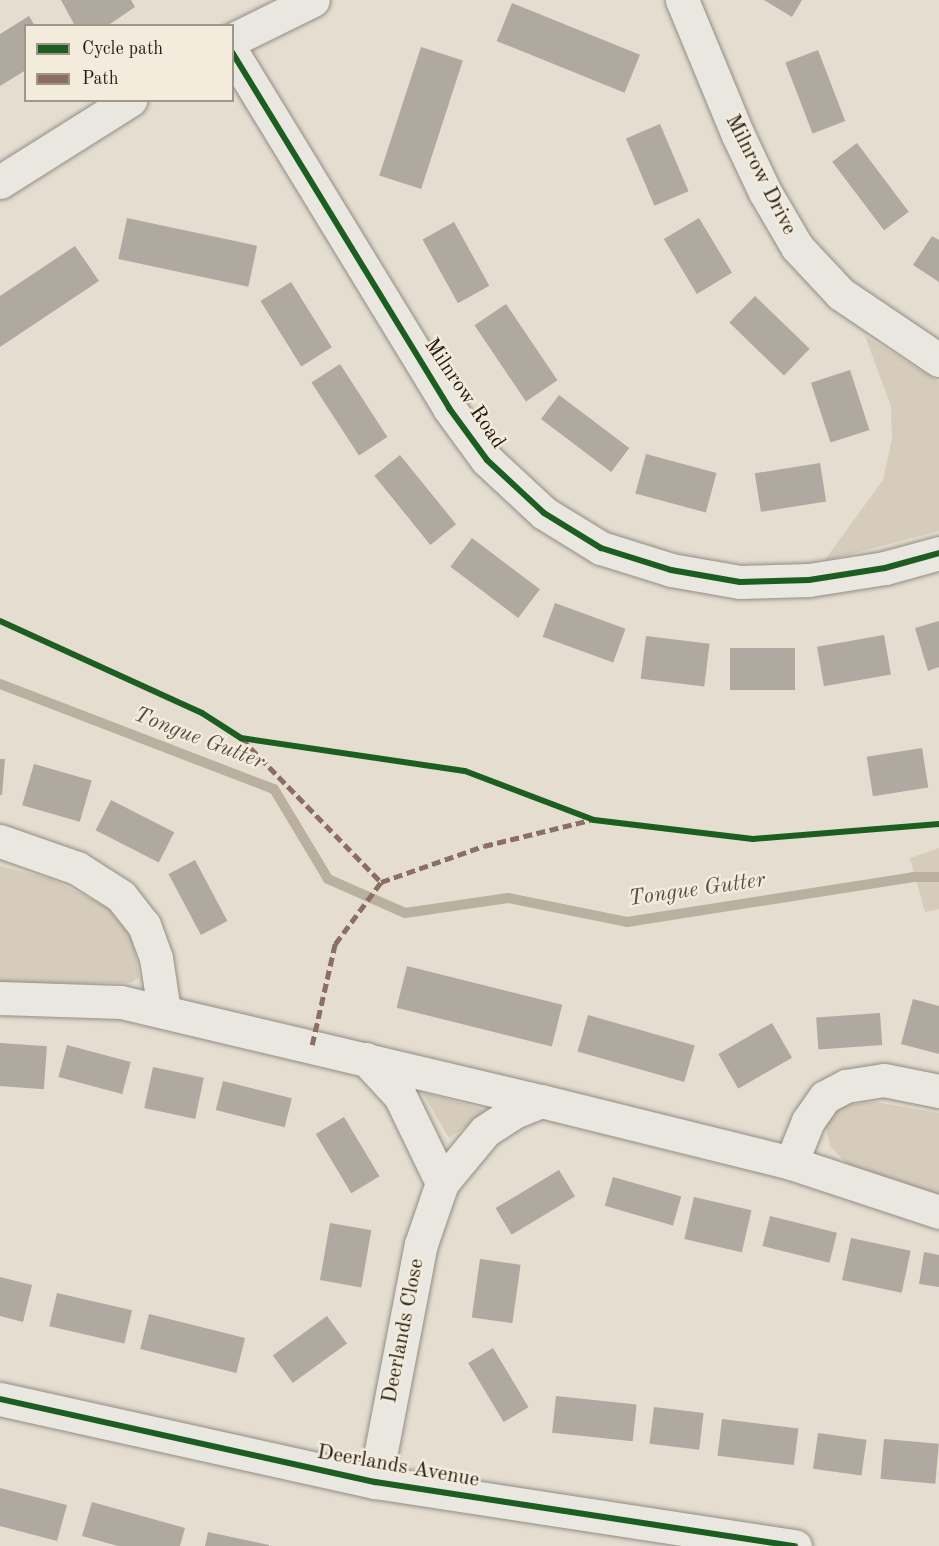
<!DOCTYPE html>
<html>
<head>
<meta charset="utf-8">
<style>
	body { margin:0 }
	#map { position:relative; width:939px; height:1546px; overflow:hidden; background:#e4ddd0; font-family:"Old Standard TT",serif }
	div>[style] { position:absolute }
	.green>* { inset:0; background:#d6ccbb }
	.stream>* { height:10px; margin:-5px; padding:0 5px; transform-origin:5px; border-radius:5px; background:#bab09f }
	.building>* { inset:0; background:#afa9a0; transform-origin:0 0 }
	.roads { filter:drop-shadow(0 0 2px #928d84) drop-shadow(0 0 2px #928d84) }
	.minor>* { height:33px; margin:-16.5px; padding:0 16.5px; transform-origin:16.5px; border-radius:16.5px; background:#eae6e0 }
	.quiet>* { height:4.5px; margin-top:-2.25px; transform-origin:0; background:repeating-linear-gradient(90deg,#8d6e63 0 9px,transparent 0 13.5px) }
	.cycleway>* { height:6px; margin:-3px; padding:0 3px; transform-origin:3px; border-radius:3px; background:#1b5e20 }
	span { translate:-50% -50%; white-space:nowrap; text-align:center; line-height:1.15; -webkit-text-stroke:5px #f3ebdb; paint-order:stroke }
	.street-label { font-size:21px; color:#231a11 }
	.water-label { font-size:22px; color:#584e41; font-style:italic }
	.legend { position:absolute; left:24px; top:24px; width:210px; height:78px; box-sizing:border-box; background:#f3ebdb; border:2px solid #a0978a; margin:0; padding:8px 10px; list-style:none; font-size:18px; color:#231a11 }
	.legend li { display:flex; align-items:center; gap:12px; height:30px }
	.legend b { width:30px; border:2px solid #a0978a }
</style>
</head>
<body>
<div id="map">
	<div class="green">
		<i style="clip-path:polygon(865px 336px,939px 382px,939px 531px,824px 561px,883px 480px,892px 439px,891px 406px)"></i>
		<i style="clip-path:polygon(939px 848px,939px 909px,925px 912px,910px 858px)"></i>
		<i style="clip-path:polygon(0 866px,51px 879px,107px 907px,133px 938px,139px 977px,131px 983px,0 983px)"></i>
		<i style="clip-path:polygon(422px 1092px,489px 1111px,449px 1138px)"></i>
		<i style="clip-path:polygon(876px 1102px,939px 1113px,939px 1194px,851px 1168px,830px 1146px,825px 1122px,832px 1113px,846px 1105px)"></i>
	</div>
	<div class="stream">
		<i style="left:0;top:684px;width:293px;rotate:21deg"></i>
		<i style="left:274px;top:789px;width:105px;rotate:59deg"></i>
		<i style="left:328px;top:879px;width:84px;rotate:23.8deg"></i>
		<i style="left:405px;top:913px;width:104px;rotate:-8.3deg"></i>
		<i style="left:508px;top:898px;width:121px;rotate:11.4deg"></i>
		<i style="left:627px;top:922px;width:290px;rotate:-8.9deg"></i>
		<i style="left:913px;top:877px;width:26px"></i>
	</div>
	<div class="building">
		<i style="clip-path:polygon(61px 0,131px 0,135px 7px,107px 26px,75px 26px)"></i>
		<i style="clip-path:polygon(764px 0,802px 0,792px 17px)"></i>
		<i style="left:512px;top:3px;width:138px;height:41px;rotate:22deg"></i>
		<i style="clip-path:polygon(29px 16px,35px 26px,26px 26px,26px 70px,0 86px,0 34px)"></i>
		<i style="left:421px;top:47px;width:44px;height:135px;rotate:18deg"></i>
		<i style="left:818px;top:50px;width:76px;height:35px;rotate:69deg"></i>
		<i style="left:660px;top:124px;width:73px;height:37px;rotate:67deg"></i>
		<i style="left:857px;top:143px;width:86px;height:31px;rotate:53deg"></i>
		<i style="left:127px;top:218px;width:133px;height:42px;rotate:12deg"></i>
		<i style="left:699px;top:218px;width:64px;height:41px;rotate:59deg"></i>
		<i style="left:454px;top:222px;width:73px;height:36px;rotate:61deg"></i>
		<i style="clip-path:polygon(932px 236px,939px 240px,939px 282px,913px 265px)"></i>
		<i style="clip-path:polygon(75px 246px,99px 281px,0 347px,0 296px)"></i>
		<i style="left:291px;top:282px;width:77px;height:36px;rotate:58deg"></i>
		<i style="left:755px;top:296px;width:76px;height:37px;rotate:44deg"></i>
		<i style="left:506px;top:304px;width:92px;height:38px;rotate:56deg"></i>
		<i style="left:340px;top:364px;width:87px;height:34px;rotate:57deg"></i>
		<i style="left:850px;top:370px;width:63px;height:41px;rotate:72deg"></i>
		<i style="left:559px;top:395px;width:88px;height:30px;rotate:37deg"></i>
		<i style="left:646px;top:454px;width:73px;height:41px;rotate:15deg"></i>
		<i style="left:400px;top:455px;width:89px;height:33px;rotate:51deg"></i>
		<i style="left:820px;top:463px;width:39px;height:66px;rotate:81deg"></i>
		<i style="left:472px;top:538px;width:85px;height:36px;rotate:37deg"></i>
		<i style="left:555px;top:603px;width:75px;height:36px;rotate:20deg"></i>
		<i style="clip-path:polygon(939px 621px,939px 667px,928px 671px,915px 628px)"></i>
		<i style="left:884px;top:635px;width:40px;height:68px;rotate:80deg"></i>
		<i style="left:646px;top:636px;width:64px;height:43px;rotate:7deg"></i>
		<i style="left:730px;top:648px;width:65px;height:42px"></i>
		<i style="left:922px;top:748px;width:40px;height:56px;rotate:81deg"></i>
		<i style="clip-path:polygon(0 759px,5px 759px,2px 795px,0 795px)"></i>
		<i style="left:34px;top:764px;width:60px;height:43px;rotate:16deg"></i>
		<i style="left:111px;top:800px;width:71px;height:34px;rotate:27deg"></i>
		<i style="left:195px;top:860px;width:69px;height:30px;rotate:62deg"></i>
		<i style="left:407px;top:966px;width:160px;height:43px;rotate:14deg"></i>
		<i style="clip-path:polygon(913px 999px,939px 1006px,939px 1054px,901px 1044px)"></i>
		<i style="left:880px;top:1013px;width:32px;height:64px;rotate:86deg"></i>
		<i style="left:588px;top:1015px;width:111px;height:38px;rotate:16deg"></i>
		<i style="left:772px;top:1023px;width:40px;height:62px;rotate:60deg"></i>
		<i style="left:0;top:1043px;width:47px;height:43px;rotate:4deg"></i>
		<i style="left:67px;top:1045px;width:66px;height:33px;rotate:15deg"></i>
		<i style="left:153px;top:1067px;width:52px;height:42px;rotate:12deg"></i>
		<i style="left:223px;top:1081px;width:71px;height:30px;rotate:14deg"></i>
		<i style="left:344px;top:1117px;width:69px;height:33px;rotate:59deg"></i>
		<i style="left:559px;top:1170px;width:31px;height:74px;rotate:59deg"></i>
		<i style="left:613px;top:1177px;width:71px;height:30px;rotate:16deg"></i>
		<i style="left:694px;top:1197px;width:59px;height:43px;rotate:13deg"></i>
		<i style="left:770px;top:1216px;width:69px;height:31px;rotate:14deg"></i>
		<i style="left:330px;top:1223px;width:42px;height:58px;rotate:10deg"></i>
		<i style="left:851px;top:1238px;width:61px;height:43px;rotate:12deg"></i>
		<i style="clip-path:polygon(924px 1252px,939px 1255px,939px 1287px,919px 1284px)"></i>
		<i style="left:480px;top:1259px;width:41px;height:59px;rotate:8deg"></i>
		<i style="clip-path:polygon(0 1277px,32px 1285px,23px 1322px,0 1316px)"></i>
		<i style="left:57px;top:1293px;width:77px;height:34px;rotate:13deg"></i>
		<i style="left:149px;top:1314px;width:99px;height:36px;rotate:14deg"></i>
		<i style="left:327px;top:1316px;width:34px;height:67px;rotate:54deg"></i>
		<i style="left:493px;top:1348px;width:69px;height:29px;rotate:59deg"></i>
		<i style="left:556px;top:1396px;width:81px;height:37px;rotate:6deg"></i>
		<i style="left:654px;top:1407px;width:50px;height:37px;rotate:7deg"></i>
		<i style="left:722px;top:1419px;width:77px;height:37px;rotate:7deg"></i>
		<i style="left:818px;top:1433px;width:49px;height:36px;rotate:8deg"></i>
		<i style="left:884px;top:1439px;width:55px;height:40px;rotate:5deg"></i>
		<i style="clip-path:polygon(0 1488px,67px 1505px,57px 1541px,0 1526px)"></i>
		<i style="clip-path:polygon(92px 1502px,185px 1528px,180px 1546px,118px 1546px,82px 1536px)"></i>
		<i style="clip-path:polygon(208px 1532px,269px 1545px,269px 1546px,205px 1546px)"></i>
	</div>
	<div class="roads">
		<div class="minor">
			<i style="left:682px;top:0;width:146px;rotate:67.5deg"></i>
			<i style="left:738px;top:135px;width:63px;rotate:64.7deg"></i>
			<i style="left:765px;top:192px;width:64px;rotate:59.8deg"></i>
			<i style="left:797px;top:247px;width:64px;rotate:46.9deg"></i>
			<i style="left:841px;top:294px;width:118px;rotate:34deg"></i>
			<i style="left:232px;top:40px;width:90px;rotate:-26.3deg"></i>
			<i style="left:232px;top:52px;width:417px;rotate:58.6deg"></i>
			<i style="left:449px;top:408px;width:64px;rotate:53.8deg"></i>
			<i style="left:487px;top:460px;width:78px;rotate:42.9deg"></i>
			<i style="left:544px;top:513px;width:67px;rotate:31.6deg"></i>
			<i style="left:601px;top:548px;width:73px;rotate:17.4deg"></i>
			<i style="left:671px;top:570px;width:70px;rotate:9.9deg"></i>
			<i style="left:740px;top:582px;width:69px;rotate:-1.7deg"></i>
			<i style="left:809px;top:580px;width:77px;rotate:-9deg"></i>
			<i style="left:885px;top:568px;width:56px;rotate:-15.5deg"></i>
			<i style="left:0;top:182px;width:154px;rotate:-32.2deg"></i>
			<i style="left:0;top:841px;width:82px;rotate:19.3deg"></i>
			<i style="left:77px;top:868px;width:52px;rotate:32.5deg"></i>
			<i style="left:121px;top:896px;width:37px;rotate:52deg"></i>
			<i style="left:144px;top:925px;width:35px;rotate:70deg"></i>
			<i style="left:156px;top:958px;width:54px;rotate:81.4deg"></i>
			<i style="left:0;top:998px;width:121px;rotate:1.9deg"></i>
			<i style="left:121px;top:1002px;width:432px;rotate:13.3deg"></i>
			<i style="left:366px;top:1059px;width:50px;rotate:47.4deg"></i>
			<i style="left:400px;top:1096px;width:97px;rotate:64.2deg"></i>
			<i style="left:791px;top:1163px;width:45px;rotate:-68deg"></i>
			<i style="left:808px;top:1121px;width:29px;rotate:-55deg"></i>
			<i style="left:825px;top:1097px;width:24px;rotate:-28deg"></i>
			<i style="left:846px;top:1086px;width:38px;rotate:-9deg"></i>
			<i style="left:884px;top:1080px;width:56px;rotate:11.3deg"></i>
			<i style="left:0;top:1399px;width:384px;rotate:12.5deg"></i>
			<i style="left:375px;top:1482px;width:425px;rotate:8.7deg"></i>
			<i style="left:375px;top:1482px;width:242px;rotate:-79.1deg"></i>
			<i style="left:421px;top:1244px;width:65px;rotate:-71deg"></i>
			<i style="left:442px;top:1183px;width:67px;rotate:-50.4deg"></i>
			<i style="left:485px;top:1131px;width:35px;rotate:-33deg"></i>
			<i style="left:514px;top:1112px;width:29px;rotate:-22deg"></i>
			<i style="left:541px;top:1101px;width:258px;rotate:13.9deg"></i>
			<i style="left:791px;top:1163px;width:156px;rotate:18.3deg"></i>
		</div>
	</div>
	<div class="quiet">
		<i style="left:241px;top:738px;width:201px;rotate:45.8deg"></i>
		<i style="left:381px;top:882px;width:109px;rotate:-19.3deg"></i>
		<i style="left:484px;top:846px;width:110px;rotate:-13.7deg"></i>
		<i style="left:312px;top:1045px;width:104px;rotate:-77.2deg"></i>
		<i style="left:335px;top:944px;width:77px;rotate:-53.4deg"></i>
	</div>
	<div class="cycleway">
		<i style="left:232px;top:52px;width:417px;rotate:58.6deg"></i>
		<i style="left:449px;top:408px;width:64px;rotate:53.8deg"></i>
		<i style="left:487px;top:460px;width:78px;rotate:42.9deg"></i>
		<i style="left:544px;top:513px;width:67px;rotate:31.6deg"></i>
		<i style="left:601px;top:548px;width:73px;rotate:17.4deg"></i>
		<i style="left:671px;top:570px;width:70px;rotate:9.9deg"></i>
		<i style="left:740px;top:582px;width:69px;rotate:-1.7deg"></i>
		<i style="left:809px;top:580px;width:77px;rotate:-9deg"></i>
		<i style="left:885px;top:568px;width:56px;rotate:-15.5deg"></i>
		<i style="left:0;top:621px;width:222px;rotate:24.5deg"></i>
		<i style="left:202px;top:713px;width:46px;rotate:32.7deg"></i>
		<i style="left:241px;top:738px;width:226px;rotate:8.4deg"></i>
		<i style="left:465px;top:771px;width:138px;rotate:20.8deg"></i>
		<i style="left:594px;top:820px;width:160px;rotate:6.8deg"></i>
		<i style="left:753px;top:839px;width:187px;rotate:-4.6deg"></i>
		<i style="left:0;top:1399px;width:384px;rotate:12.5deg"></i>
		<i style="left:375px;top:1482px;width:425px;rotate:8.7deg"></i>
	</div>
	<div class="street-label">
		<span style="left:760px;top:175px;rotate:63deg">Milnrow Drive</span>
		<span style="left:464px;top:394px;rotate:56deg">Milnrow Road</span>
		<span style="left:404px;top:1331px;rotate:-79deg">Deerlands Close</span>
		<span style="left:398px;top:1467px;rotate:10deg">Deerlands Avenue</span>
	</div>
	<div class="water-label">
		<span style="left:199px;top:739px;rotate:21deg">Tongue Gutter</span>
		<span style="left:697px;top:890px;rotate:-8deg">Tongue Gutter</span>
	</div>
	<ul class="legend">
	<li><b style="height:8px;background:#1b5e20"></b>Cycle path</li>
	<li><b style="height:8px;background:#8d6e63"></b>Path</li>
	</ul>
</div>
</body>
</html>
